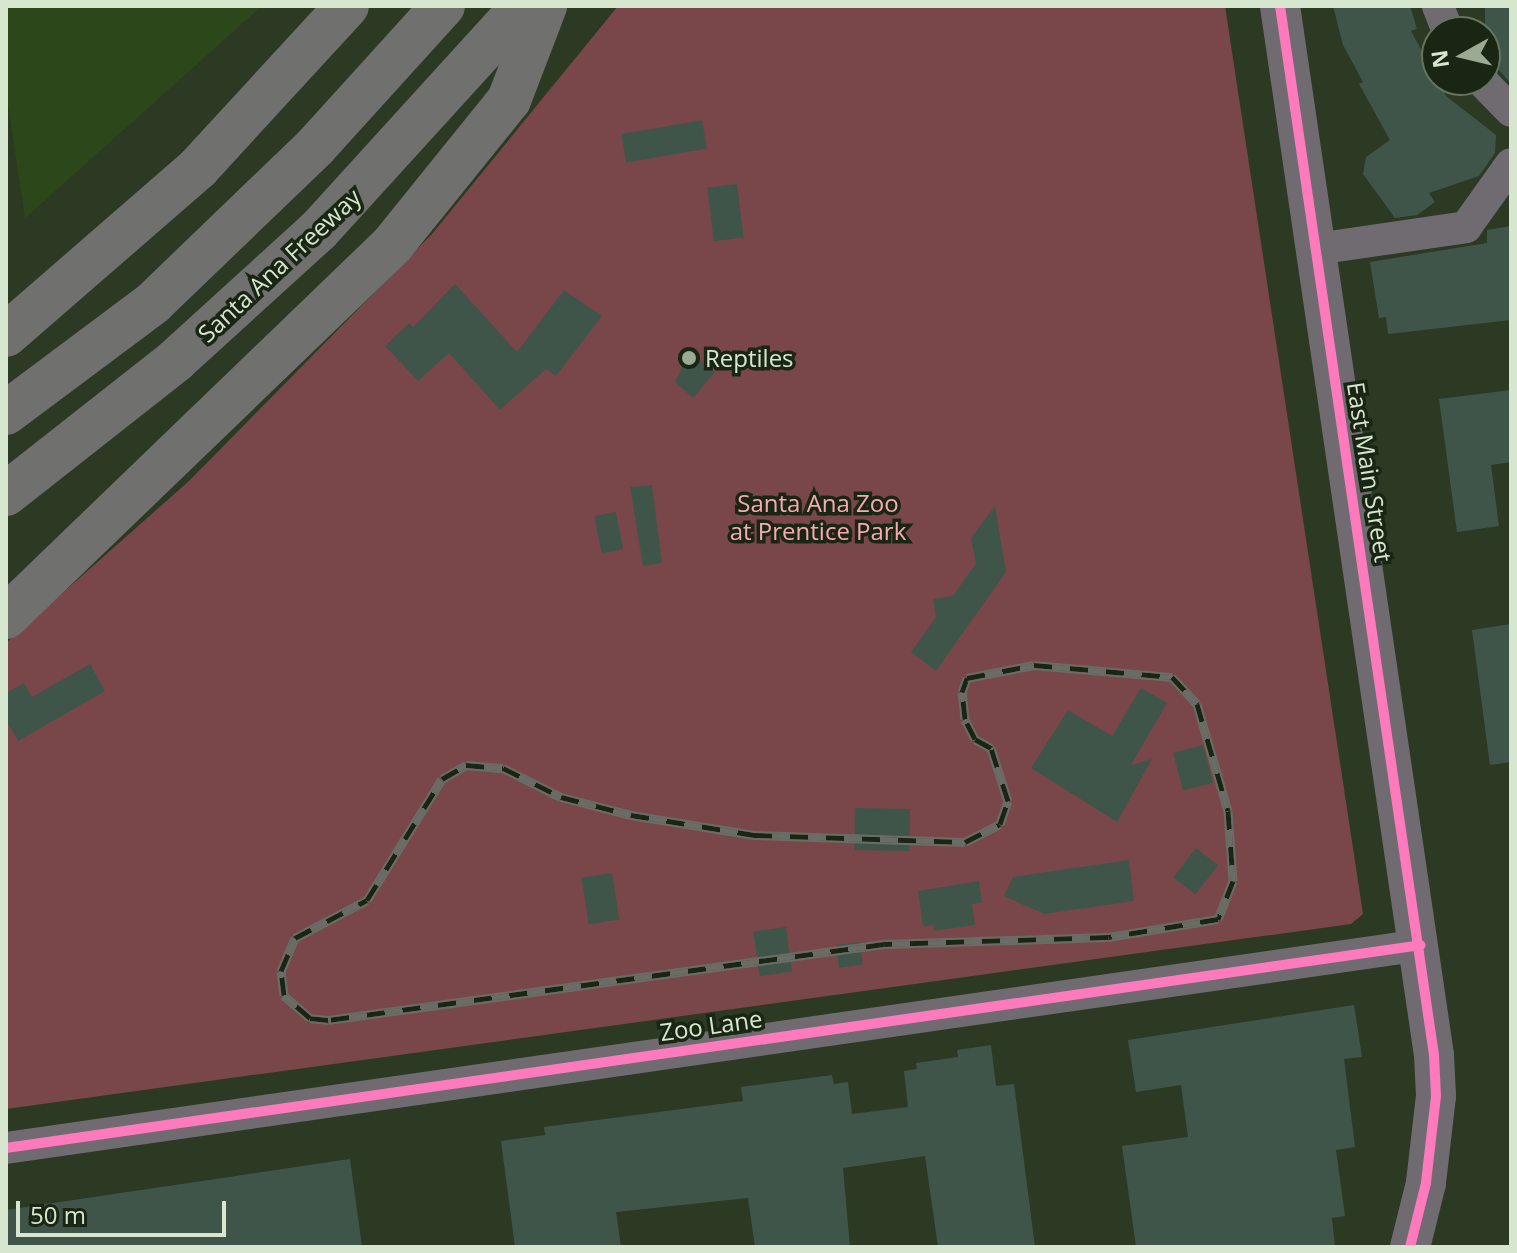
<!DOCTYPE html>
<html>
<head>
<meta charset="utf-8">
<style>
	body { margin:0 }
	#map { position:relative; width:1517px; height:1253px; overflow:hidden; background:#2c3a23; font-family:"Open Sans",sans-serif }
	div>[style] { position:absolute }
	.built>* { inset:0; background:#2c481a }
	.green>* { inset:0; background:#794749 }
	.building>* { inset:0; background:#40554a; transform-origin:0 0 }
	.minor>* { height:32px; margin:-16px; padding:0 16px; transform-origin:16px; border-radius:16px; background:#6f6b71 }
	.tertiary>* { height:40px; margin:-20px; padding:0 20px; transform-origin:20px; border-radius:20px; background:#6f6b71 }
	.motorway>* { height:44px; margin:-22px; padding:0 22px; transform-origin:22px; border-radius:22px; background:#70706e }
	.rail>* { height:9px; margin-top:-4.5px; transform-origin:0; background:repeating-linear-gradient(90deg,#1a2614 0 18px,#696d66 0 36px); box-sizing:border-box; border-block:2px solid #696d66 }
	.cycleway>* { height:10px; margin:-5px; padding:0 5px; transform-origin:5px; border-radius:5px; background:#fd7abc }
	.dots>* { width:22px; height:22px; translate:-50% -50%; box-sizing:border-box; border:4px solid #1a2614; border-radius:50% }
	span { translate:-50% -50%; white-space:nowrap; text-align:center; line-height:1.15; -webkit-text-stroke:7px #1a2614; paint-order:stroke }
	.street-label { font-size:24px; color:#d7e7cf }
	.poi-label { font-size:24px; color:#d7e7cf }
	.left { translate:0 -50%; text-align:left }
	.park-label { font-size:24px; color:#f7a9af }
	.frame { position:absolute; inset:0; border:8px solid #d7e7cf; pointer-events:none }
	.north { position:absolute; left:1421px; top:16px; width:80px; height:80px; box-sizing:border-box; background:#1a2614; border:2px solid #66735f; border-radius:50%; rotate:262deg; font-size:22px; font-weight:700; line-height:32px; text-align:center; color:#d7e7cf }
	.north::after { content:''; display:block; margin:auto; width:28px; height:36px; background:#9baa93; clip-path:polygon(50% 0,100% 100%,50% 72%,0 100%) }
	.scale { position:absolute; left:16px; top:1201px; width:210px; height:36px; box-sizing:border-box; border:4px solid #d7e7cf; border-top:0; padding-left:10px; font-size:24px; line-height:28px; white-space:nowrap; color:#d7e7cf; -webkit-text-stroke:6px #1a2614; paint-order:stroke }
</style>
</head>
<body>
<div id="map">
	<div class="built">
		<i style="clip-path:polygon(6px 6px,262px 6px,25px 218px,6px 91px)"></i>
	</div>
	<div class="green">
		<i style="clip-path:polygon(618px 6px,1225px 6px,1363px 914px,1351px 924px,6px 1109px,6px 643px,189px 481px,432px 234px)"></i>
	</div>
	<div class="building">
		<i style="clip-path:polygon(1333px 6px,1410px 6px,1417px 29px,1411px 31px,1446px 96px,1496px 135px,1495px 153px,1479px 176px,1429px 193px,1435px 202px,1417px 215px,1395px 218px,1363px 174px,1366px 157px,1390px 140px,1359px 84px,1363px 82px,1343px 45px)"></i>
		<i style="clip-path:polygon(1485px 6px,1511px 6px,1511px 84px,1485px 54px)"></i>
		<i style="left:702px;top:120px;width:29px;height:82px;rotate:80deg"></i>
		<i style="left:737px;top:184px;width:54px;height:30px;rotate:83deg"></i>
		<i style="clip-path:polygon(1511px 226px,1511px 320px,1388px 334px,1386px 317px,1379px 318px,1370px 262px,1487px 243px,1487px 230px)"></i>
		<i style="clip-path:polygon(455px 284px,517px 352px,564px 290px,602px 316px,556px 376px,546px 369px,500px 410px,449px 353px,418px 381px,385px 346px,409px 323px,413px 327px)"></i>
		<i style="clip-path:polygon(689px 352px,715px 372px,693px 398px,675px 382px)"></i>
		<i style="clip-path:polygon(1511px 390px,1511px 462px,1491px 465px,1499px 526px,1457px 532px,1439px 399px)"></i>
		<i style="clip-path:polygon(652px 485px,662px 563px,643px 566px,630px 487px)"></i>
		<i style="clip-path:polygon(995px 506px,1006px 572px,936px 671px,911px 652px,936px 617px,933px 599px,953px 596px,976px 563px,971px 538px)"></i>
		<i style="left:616px;top:512px;width:38px;height:22px;rotate:79deg"></i>
		<i style="clip-path:polygon(1511px 624px,1511px 762px,1490px 765px,1472px 630px)"></i>
		<i style="clip-path:polygon(90px 664px,105px 691px,18px 741px,6px 720px,6px 693px,24px 683px,32px 697px)"></i>
		<i style="clip-path:polygon(1141px 688px,1167px 703px,1131px 765px,1152px 759px,1117px 822px,1031px 768px,1068px 710px,1112px 736px)"></i>
		<i style="left:1203px;top:745px;width:39px;height:31px;rotate:75deg"></i>
		<i style="left:855px;top:808px;width:55px;height:42px;rotate:1deg"></i>
		<i style="left:1196px;top:848px;width:28px;height:37px;rotate:38deg"></i>
		<i style="clip-path:polygon(1129px 860px,1134px 901px,1044px 914px,1004px 896px,1013px 877px)"></i>
		<i style="left:612px;top:873px;width:47px;height:31px;rotate:81deg"></i>
		<i style="clip-path:polygon(979px 881px,982px 903px,972px 904px,975px 925px,934px 931px,933px 925px,923px 927px,918px 891px)"></i>
		<i style="left:786px;top:927px;width:45px;height:33px;rotate:82deg"></i>
		<i style="left:860px;top:942px;width:23px;height:24px;rotate:83deg"></i>
		<i style="clip-path:polygon(1354px 1005px,1362px 1057px,1344px 1059px,1355px 1147px,1336px 1150px,1345px 1216px,1332px 1218px,1335px 1247px,1136px 1247px,1122px 1146px,1188px 1137px,1181px 1085px,1136px 1092px,1128px 1040px)"></i>
		<i style="clip-path:polygon(991px 1045px,996px 1086px,1014px 1084px,1035px 1247px,938px 1247px,925px 1156px,843px 1168px,850px 1247px,755px 1247px,748px 1198px,616px 1212px,621px 1247px,515px 1247px,501px 1141px,545px 1135px,544px 1127px,743px 1101px,741px 1087px,832px 1075px,834px 1084px,848px 1082px,852px 1114px,908px 1107px,904px 1071px,917px 1069px,916px 1063px,958px 1057px,957px 1050px)"></i>
		<i style="clip-path:polygon(350px 1159px,362px 1247px,6px 1247px,6px 1210px)"></i>
	</div>
	<div class="minor">
		<i style="left:1438px;top:6px;width:28px;rotate:69deg"></i>
		<i style="left:1481px;top:80px;width:43px;rotate:45.9deg"></i>
		<i style="left:1316px;top:249px;width:152px;rotate:-8.3deg"></i>
		<i style="left:1466px;top:227px;width:77px;rotate:-54.5deg"></i>
		<i style="left:6px;top:1148px;width:1429px;rotate:-8.16deg"></i>
	</div>
	<div class="tertiary">
		<i style="left:1280px;top:6px;width:1060px;rotate:81.65deg"></i>
		<i style="left:1434px;top:1055px;width:41px;rotate:87.2deg"></i>
		<i style="left:1436px;top:1096px;width:88px;rotate:96.6deg"></i>
		<i style="left:1426px;top:1183px;width:66px;rotate:104deg"></i>
	</div>
	<div class="motorway">
		<i style="left:6px;top:335px;width:254px;rotate:-41deg"></i>
		<i style="left:198px;top:168px;width:220px;rotate:-47.4deg"></i>
		<i style="left:6px;top:413px;width:184px;rotate:-36.8deg"></i>
		<i style="left:153px;top:303px;width:226px;rotate:-43.9deg"></i>
		<i style="left:316px;top:146px;width:189px;rotate:-47.8deg"></i>
		<i style="left:6px;top:494px;width:216px;rotate:-38.2deg"></i>
		<i style="left:176px;top:360px;width:192px;rotate:-42.3deg"></i>
		<i style="left:318px;top:231px;width:304px;rotate:-47.7deg"></i>
		<i style="left:6px;top:617px;width:536px;rotate:-43.94deg"></i>
		<i style="left:392px;top:245px;width:186px;rotate:-51.1deg"></i>
		<i style="left:509px;top:100px;width:101px;rotate:-69deg"></i>
	</div>
	<div class="rail">
		<i style="left:1034px;top:665px;width:139px;rotate:5deg"></i>
		<i style="left:1172px;top:677px;width:37px;rotate:47deg"></i>
		<i style="left:1197px;top:704px;width:111px;rotate:73.8deg"></i>
		<i style="left:1228px;top:811px;width:70px;rotate:85.9deg"></i>
		<i style="left:1233px;top:881px;width:41px;rotate:111.5deg"></i>
		<i style="left:1218px;top:919px;width:111px;rotate:170.7deg"></i>
		<i style="left:1108px;top:937px;width:224px;rotate:178.2deg"></i>
		<i style="left:884px;top:944px;width:561px;rotate:172.22deg"></i>
		<i style="left:328px;top:1020px;width:18px;rotate:-174deg"></i>
		<i style="left:310px;top:1018px;width:35px;rotate:-139deg"></i>
		<i style="left:284px;top:995px;width:24px;rotate:-97deg"></i>
		<i style="left:281px;top:971px;width:36px;rotate:-67deg"></i>
		<i style="left:295px;top:938px;width:81px;rotate:-27.8deg"></i>
		<i style="left:367px;top:900px;width:142px;rotate:-58.2deg"></i>
		<i style="left:442px;top:779px;width:28px;rotate:-30deg"></i>
		<i style="left:466px;top:765px;width:37px;rotate:5deg"></i>
		<i style="left:503px;top:768px;width:65px;rotate:26.6deg"></i>
		<i style="left:561px;top:797px;width:72px;rotate:14.4deg"></i>
		<i style="left:631px;top:815px;width:125px;rotate:9.2deg"></i>
		<i style="left:754px;top:835px;width:211px;rotate:1.9deg"></i>
		<i style="left:965px;top:842px;width:39px;rotate:-27deg"></i>
		<i style="left:1000px;top:824px;width:24px;rotate:-71deg"></i>
		<i style="left:1008px;top:801px;width:56px;rotate:-107.8deg"></i>
		<i style="left:991px;top:748px;width:18px;rotate:-151deg"></i>
		<i style="left:975px;top:739px;width:22px;rotate:-117deg"></i>
		<i style="left:965px;top:719px;width:27px;rotate:-96deg"></i>
		<i style="left:962px;top:692px;width:15px;rotate:-70deg"></i>
		<i style="left:967px;top:678px;width:68px;rotate:-11deg"></i>
	</div>
	<div class="cycleway">
		<i style="left:1280px;top:6px;width:1060px;rotate:81.65deg"></i>
		<i style="left:1434px;top:1055px;width:41px;rotate:87.2deg"></i>
		<i style="left:1436px;top:1096px;width:88px;rotate:96.6deg"></i>
		<i style="left:1426px;top:1183px;width:66px;rotate:104deg"></i>
		<i style="left:6px;top:1148px;width:1429px;rotate:-8.16deg"></i>
	</div>
	<div class="dots">
		<i style="left:689px;top:358px;background:#9baa93"></i>
	</div>
	<div class="street-label">
		<span style="left:279px;top:265px;rotate:-43deg">Santa Ana Freeway</span>
		<span style="left:1370px;top:472px;rotate:81deg">East Main Street</span>
		<span style="left:711px;top:1025px;rotate:-8deg">Zoo Lane</span>
	</div>
	<div class="poi-label">
		<span class="left" style="left:705px;top:358px">Reptiles</span>
	</div>
	<div class="park-label">
		<span style="left:818px;top:517px">Santa Ana Zoo<br>at Prentice Park</span>
	</div>
	<div class="frame"></div>
	<div class="north">N</div>
	<div class="scale">50 m</div>
</div>
</body>
</html>
